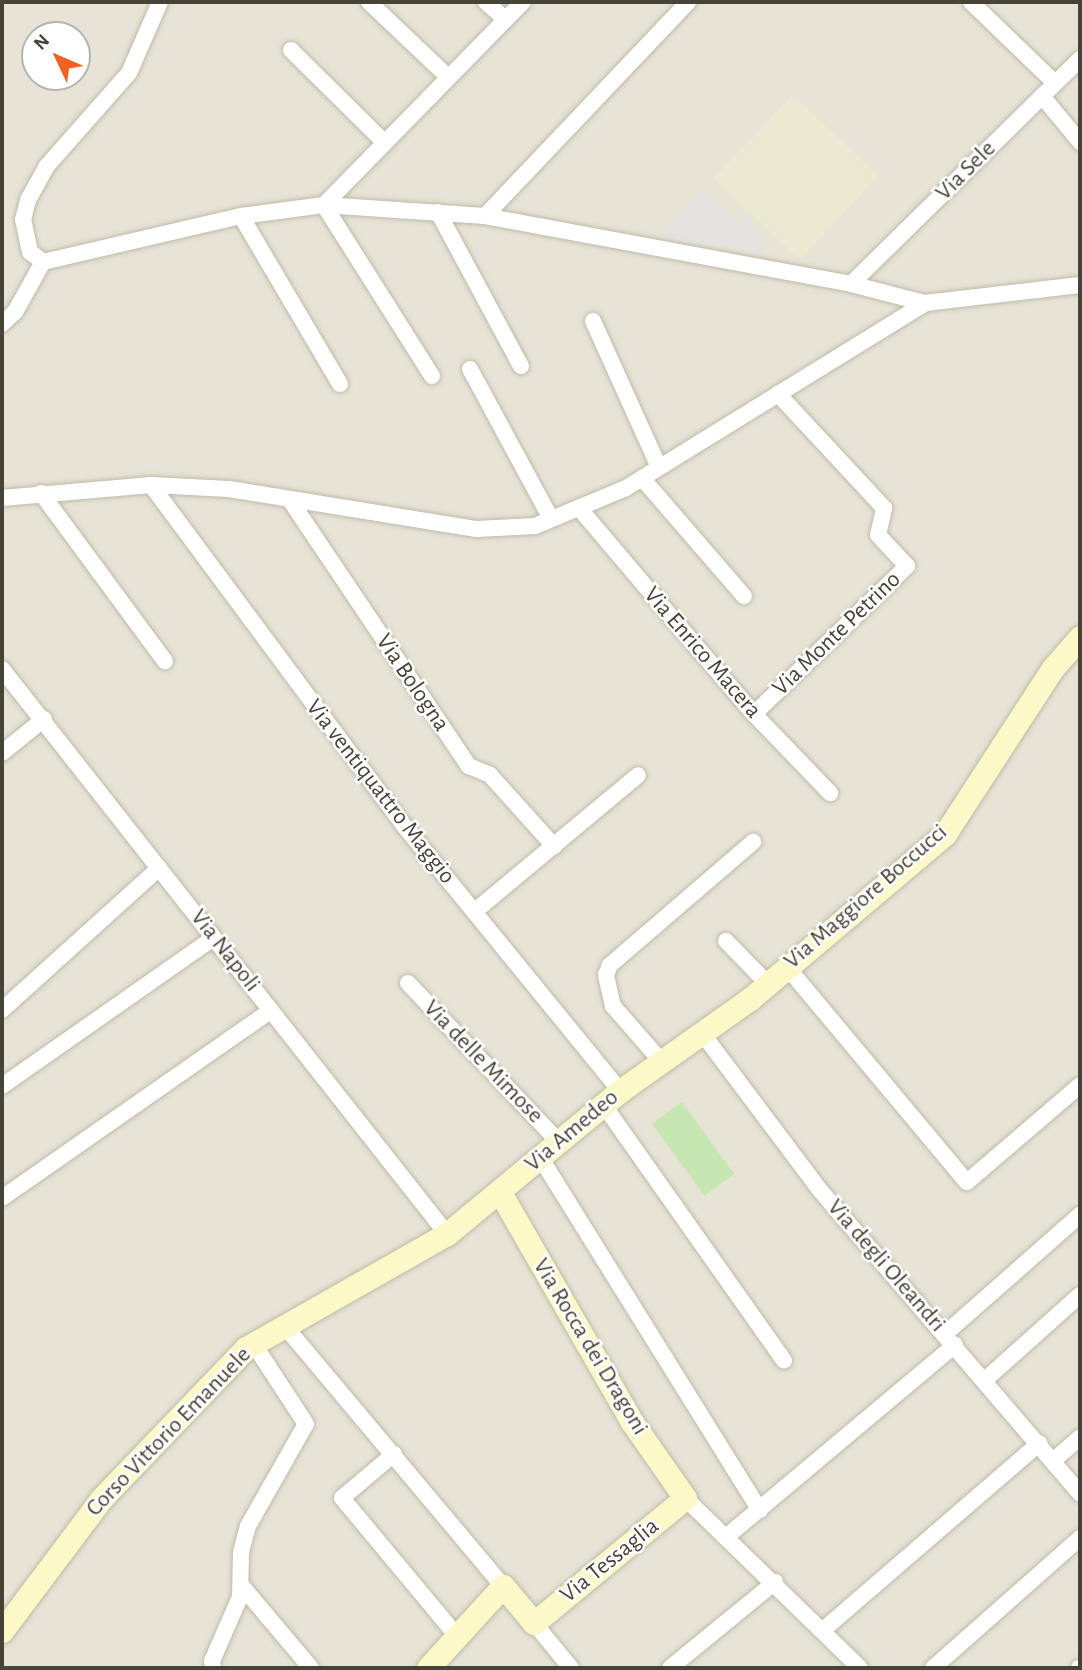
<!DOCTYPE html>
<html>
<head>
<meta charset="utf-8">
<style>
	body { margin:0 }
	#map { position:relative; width:1082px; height:1670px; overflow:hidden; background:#f3f2e8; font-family:"Alegreya Sans",sans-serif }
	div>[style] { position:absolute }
	.residential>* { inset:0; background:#e7e4d6 }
	.education>* { inset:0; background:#ece9d2; transform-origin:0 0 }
	.green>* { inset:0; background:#c6e6b2; transform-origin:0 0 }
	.parking>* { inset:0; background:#e4e3df }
	.roads { filter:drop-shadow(0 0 2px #bebbaa) drop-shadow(0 0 2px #bebbaa) }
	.street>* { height:16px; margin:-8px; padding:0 8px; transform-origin:8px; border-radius:8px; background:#fff }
	.secondary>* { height:23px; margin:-11.5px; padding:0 11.5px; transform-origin:11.5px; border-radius:11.5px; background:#fdf8c8 }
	span { translate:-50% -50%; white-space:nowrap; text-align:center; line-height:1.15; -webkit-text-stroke:5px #fff; paint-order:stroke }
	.street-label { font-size:24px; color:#464337 }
	.frame { position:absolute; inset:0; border:4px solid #464337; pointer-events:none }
	.north { position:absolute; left:21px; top:21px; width:70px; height:70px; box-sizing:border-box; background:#fff; border:2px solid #b5b4af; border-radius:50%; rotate:314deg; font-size:19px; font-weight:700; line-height:28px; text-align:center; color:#464337 }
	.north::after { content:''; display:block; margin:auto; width:24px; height:32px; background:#f26120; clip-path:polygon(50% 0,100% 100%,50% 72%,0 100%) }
</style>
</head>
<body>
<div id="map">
	<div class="residential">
		<i style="clip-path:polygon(evenodd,2px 2px,1080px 2px,1080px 1668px,2px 1668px,2px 2px,35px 35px,77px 35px,77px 77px,35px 77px,35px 35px)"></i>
	</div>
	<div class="education">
		<i style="left:792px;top:95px;width:118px;height:115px;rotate:43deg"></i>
	</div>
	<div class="green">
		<i style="left:682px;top:1102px;width:89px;height:37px;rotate:54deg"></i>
	</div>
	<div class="parking">
		<i style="clip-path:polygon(703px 189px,739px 223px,746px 216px,764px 233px,764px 254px,659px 236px)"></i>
	</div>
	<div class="roads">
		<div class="street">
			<i style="left:369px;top:2px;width:109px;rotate:43.5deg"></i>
			<i style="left:486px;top:2px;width:25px;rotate:42deg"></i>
			<i style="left:971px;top:2px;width:117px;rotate:44deg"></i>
			<i style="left:291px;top:50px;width:131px;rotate:44.7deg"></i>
			<i style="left:1042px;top:96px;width:60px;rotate:50.4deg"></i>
			<i style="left:438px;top:212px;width:175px;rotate:61.7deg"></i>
			<i style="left:241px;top:216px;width:195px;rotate:59.5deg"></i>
			<i style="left:485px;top:216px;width:295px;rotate:-46.5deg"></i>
			<i style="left:43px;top:262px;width:203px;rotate:-13.1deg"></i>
			<i style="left:241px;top:216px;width:84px;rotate:-7.5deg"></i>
			<i style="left:324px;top:205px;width:161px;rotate:3.9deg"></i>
			<i style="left:485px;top:216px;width:372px;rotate:10.5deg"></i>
			<i style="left:851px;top:284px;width:76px;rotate:14.4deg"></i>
			<i style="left:925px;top:303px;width:156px;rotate:-6.6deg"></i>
			<i style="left:851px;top:284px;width:321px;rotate:-44.5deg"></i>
			<i style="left:593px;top:321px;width:160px;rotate:65.7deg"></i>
			<i style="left:2px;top:324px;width:18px;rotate:-43deg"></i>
			<i style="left:15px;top:312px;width:57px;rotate:-60.8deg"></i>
			<i style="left:43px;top:262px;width:16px;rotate:-142deg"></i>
			<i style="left:30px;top:252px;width:33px;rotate:-102deg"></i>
			<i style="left:23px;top:220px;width:21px;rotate:-76deg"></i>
			<i style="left:28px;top:200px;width:38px;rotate:-61deg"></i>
			<i style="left:46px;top:167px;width:125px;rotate:-48.6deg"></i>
			<i style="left:129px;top:73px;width:77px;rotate:-66.4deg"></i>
			<i style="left:470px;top:369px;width:170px;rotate:61.6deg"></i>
			<i style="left:432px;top:376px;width:202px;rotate:-122.3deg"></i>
			<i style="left:324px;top:205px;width:284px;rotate:-45.6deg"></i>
			<i style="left:642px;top:478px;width:156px;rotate:49.2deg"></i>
			<i style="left:151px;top:485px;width:426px;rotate:53.4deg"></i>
			<i style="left:405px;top:827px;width:340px;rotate:50.8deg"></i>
			<i style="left:41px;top:493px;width:209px;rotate:53.6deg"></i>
			<i style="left:2px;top:498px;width:150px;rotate:-5deg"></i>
			<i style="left:151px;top:485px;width:78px;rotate:2.9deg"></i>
			<i style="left:229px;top:489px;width:251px;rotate:9.2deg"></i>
			<i style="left:477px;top:529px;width:58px;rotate:-3deg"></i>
			<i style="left:535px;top:526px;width:99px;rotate:-22.7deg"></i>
			<i style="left:626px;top:488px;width:352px;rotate:-31.7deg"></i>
			<i style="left:290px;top:500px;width:321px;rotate:56.1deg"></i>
			<i style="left:469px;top:766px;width:23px;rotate:23deg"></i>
			<i style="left:490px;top:775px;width:96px;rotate:48deg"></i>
			<i style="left:579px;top:508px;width:270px;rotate:49.7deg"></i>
			<i style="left:754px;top:714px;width:110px;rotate:46.1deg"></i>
			<i style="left:2px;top:669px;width:719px;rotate:51.78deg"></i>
			<i style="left:754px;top:714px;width:213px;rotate:-44deg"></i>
			<i style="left:907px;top:566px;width:42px;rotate:-133.1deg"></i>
			<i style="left:878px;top:535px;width:28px;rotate:-77deg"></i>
			<i style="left:884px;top:508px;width:156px;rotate:-132.9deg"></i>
			<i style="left:2px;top:753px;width:54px;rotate:-39deg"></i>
			<i style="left:475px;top:911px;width:212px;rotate:-39.8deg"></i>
			<i style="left:726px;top:941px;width:60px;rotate:45.7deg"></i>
			<i style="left:787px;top:967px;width:280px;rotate:50.1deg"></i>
			<i style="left:967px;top:1182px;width:149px;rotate:-40.6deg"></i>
			<i style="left:408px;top:983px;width:218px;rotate:46.5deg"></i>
			<i style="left:2px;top:1010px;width:212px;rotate:-42.1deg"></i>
			<i style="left:702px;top:1033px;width:195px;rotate:53.1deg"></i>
			<i style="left:819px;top:1189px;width:401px;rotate:49.4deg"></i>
			<i style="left:661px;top:1061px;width:73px;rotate:-131.1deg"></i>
			<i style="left:613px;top:1006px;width:32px;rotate:-103deg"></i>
			<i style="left:606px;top:975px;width:11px;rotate:-68deg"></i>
			<i style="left:610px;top:965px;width:189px;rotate:-40.7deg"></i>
			<i style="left:2px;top:1086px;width:258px;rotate:-35deg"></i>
			<i style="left:603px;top:1104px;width:314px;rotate:54.8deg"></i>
			<i style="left:540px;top:1157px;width:416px;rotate:58.1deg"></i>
			<i style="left:2px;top:1198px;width:328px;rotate:-34.9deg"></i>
			<i style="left:283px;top:1324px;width:342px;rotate:50deg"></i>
			<i style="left:946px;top:1333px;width:179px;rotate:-41.4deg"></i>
			<i style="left:986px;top:1379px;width:126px;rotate:-41.8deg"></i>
			<i style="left:394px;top:1454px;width:68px;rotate:139.8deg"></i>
			<i style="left:342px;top:1498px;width:180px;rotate:50.2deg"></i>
			<i style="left:1054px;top:1460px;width:35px;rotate:-41deg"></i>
			<i style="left:685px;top:1498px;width:244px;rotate:44.2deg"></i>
			<i style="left:726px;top:1537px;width:299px;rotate:-40deg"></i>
			<i style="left:241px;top:1585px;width:109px;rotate:49.9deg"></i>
			<i style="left:534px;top:1623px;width:58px;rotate:50.6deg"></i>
			<i style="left:823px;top:1630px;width:286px;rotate:-40.8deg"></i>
			<i style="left:213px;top:1668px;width:7px;rotate:-98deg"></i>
			<i style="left:212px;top:1661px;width:70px;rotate:-66.4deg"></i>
			<i style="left:240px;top:1597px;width:45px;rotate:-88.7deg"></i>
			<i style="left:241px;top:1552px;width:27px;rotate:-75deg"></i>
			<i style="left:248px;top:1526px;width:117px;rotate:-60.4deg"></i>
			<i style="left:306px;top:1424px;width:97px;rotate:-123.2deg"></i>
			<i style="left:670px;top:1668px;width:136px;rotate:-39.3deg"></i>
			<i style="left:933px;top:1668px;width:196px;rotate:-41.5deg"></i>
			<i style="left:1079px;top:1668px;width:1px"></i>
		</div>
		<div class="secondary">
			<i style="left:2px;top:1631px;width:165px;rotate:-53.1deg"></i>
			<i style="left:101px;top:1499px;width:209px;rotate:-46.2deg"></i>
			<i style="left:246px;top:1348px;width:231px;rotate:-29.6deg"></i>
			<i style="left:447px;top:1234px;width:224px;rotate:-39.6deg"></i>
			<i style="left:620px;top:1091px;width:159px;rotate:-35.3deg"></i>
			<i style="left:750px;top:999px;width:255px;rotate:-40.2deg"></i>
			<i style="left:945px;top:834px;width:198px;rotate:-57deg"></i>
			<i style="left:1053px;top:668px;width:41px;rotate:-48.9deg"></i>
			<i style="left:428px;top:1668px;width:111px;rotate:-47.6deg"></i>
			<i style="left:503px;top:1586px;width:48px;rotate:50deg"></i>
			<i style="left:534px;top:1623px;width:196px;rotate:-39.6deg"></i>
			<i style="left:685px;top:1498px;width:93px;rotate:-124.9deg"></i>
			<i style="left:632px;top:1422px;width:265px;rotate:-119.9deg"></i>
		</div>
	</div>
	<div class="street-label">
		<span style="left:966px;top:171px;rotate:-45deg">Via Sele</span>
		<span style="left:837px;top:634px;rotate:-44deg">Via Monte Petrino</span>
		<span style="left:702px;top:653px;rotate:49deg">Via Enrico Macera</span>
		<span style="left:412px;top:683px;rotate:56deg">Via Bologna</span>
		<span style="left:380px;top:792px;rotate:52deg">Via ventiquattro Maggio</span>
		<span style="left:866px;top:897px;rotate:-41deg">Via Maggiore Boccucci</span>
		<span style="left:225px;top:951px;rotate:52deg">Via Napoli</span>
		<span style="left:483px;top:1062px;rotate:46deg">Via delle Mimose</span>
		<span style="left:572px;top:1131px;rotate:-40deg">Via Amedeo</span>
		<span style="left:886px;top:1266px;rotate:49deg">Via degli Oleandri</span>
		<span style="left:590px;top:1347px;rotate:59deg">Via Rocca dei Dragoni</span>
		<span style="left:169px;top:1432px;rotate:-46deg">Corso Vittorio Emanuele</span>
		<span style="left:610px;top:1561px;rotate:-39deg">Via Tessaglia</span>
	</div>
	<div class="frame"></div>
	<div class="north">N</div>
</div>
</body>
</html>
